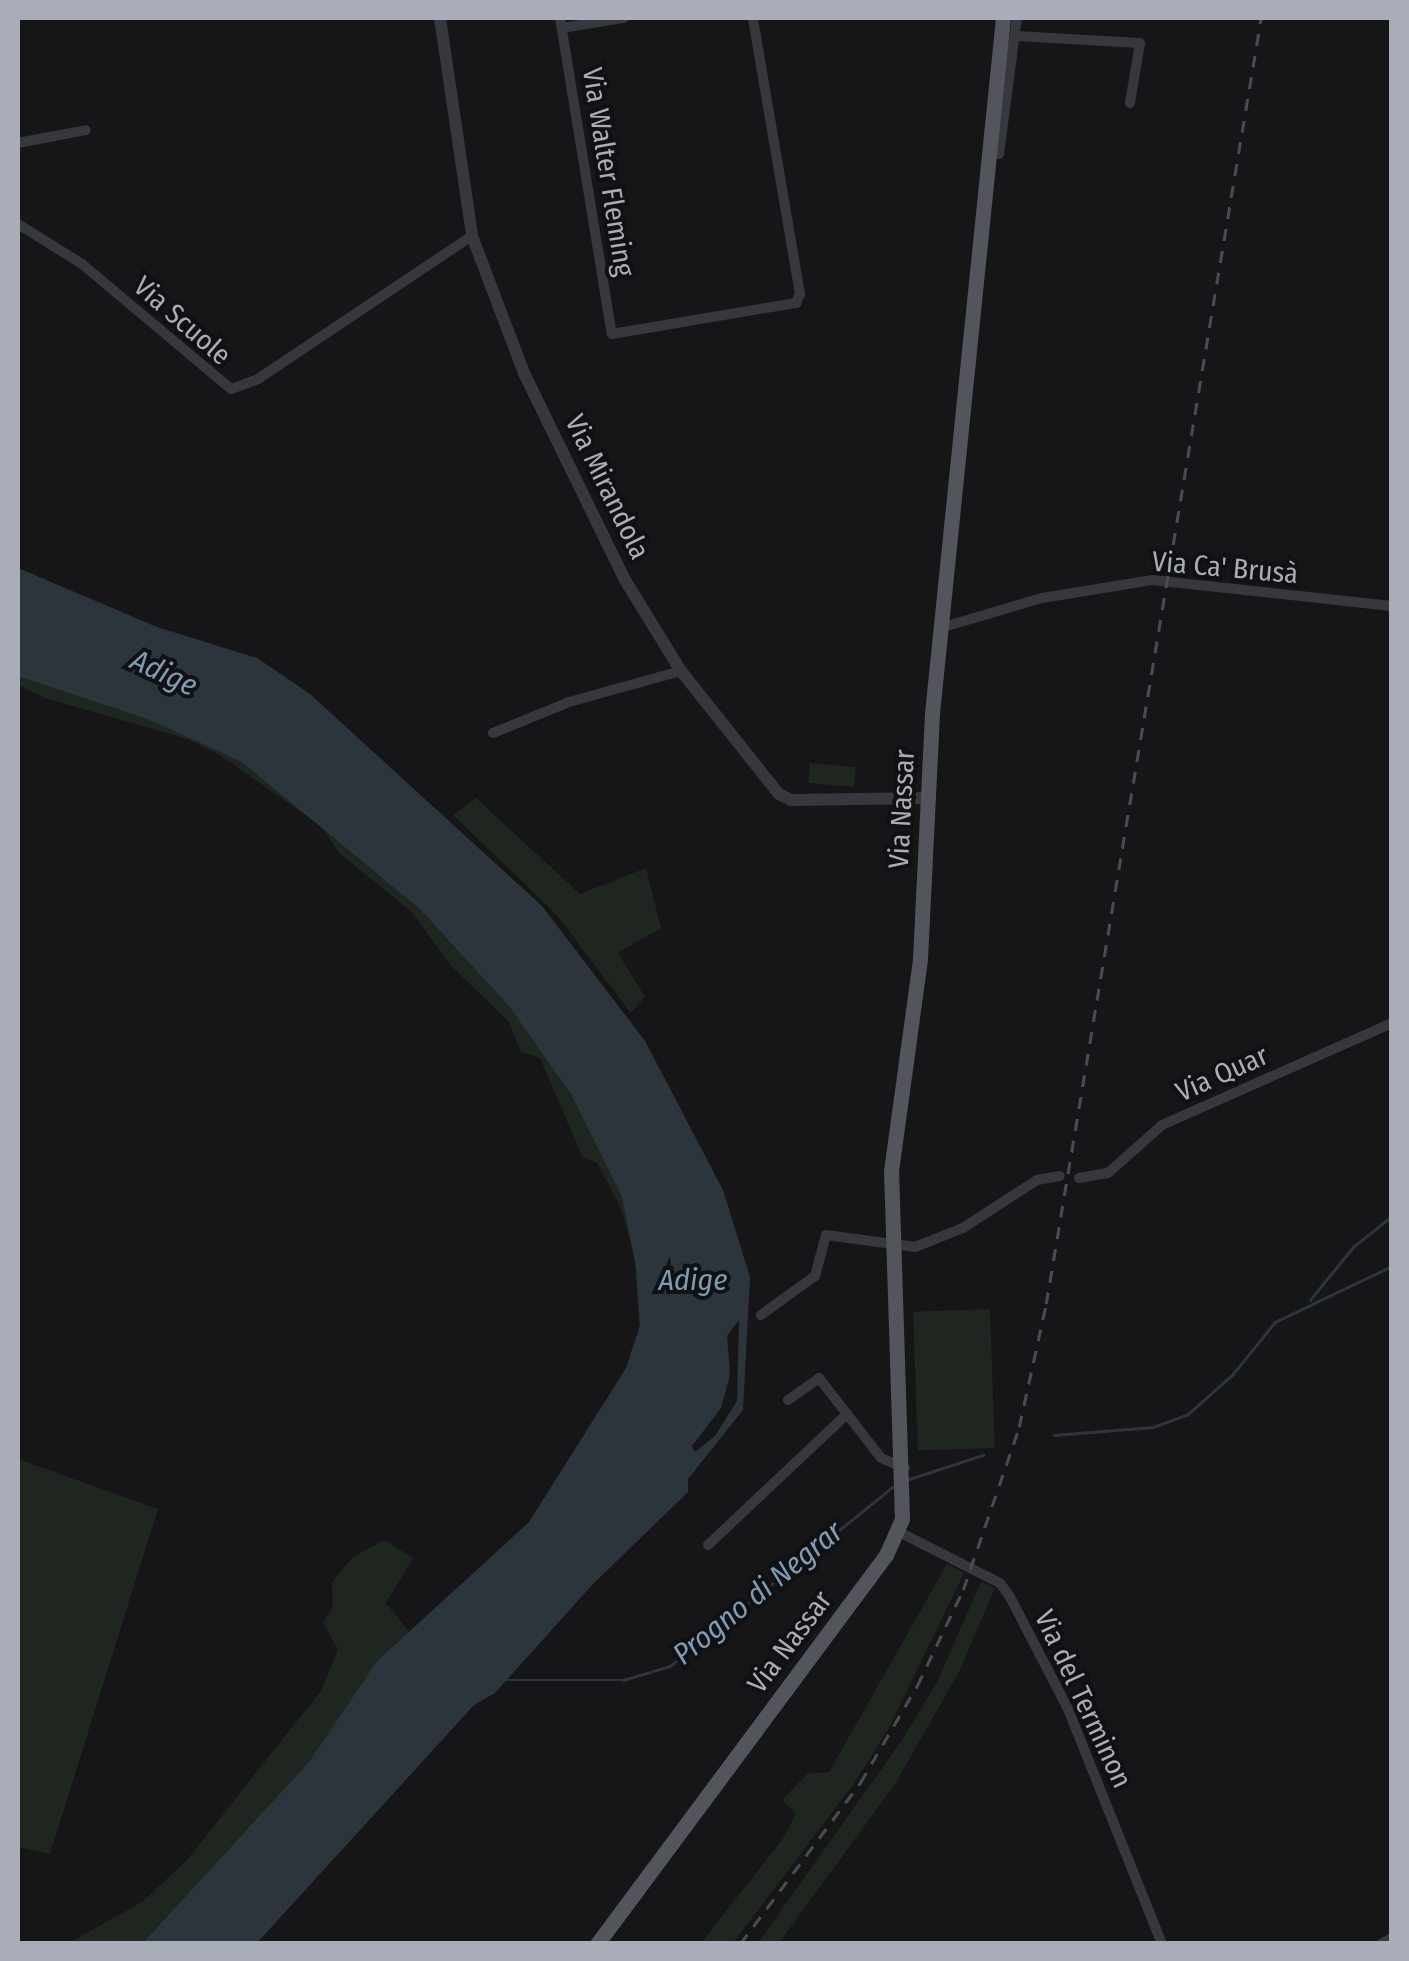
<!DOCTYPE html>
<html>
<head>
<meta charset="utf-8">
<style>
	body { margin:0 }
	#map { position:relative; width:1409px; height:1961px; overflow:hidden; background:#161618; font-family:"Fira Sans Condensed",sans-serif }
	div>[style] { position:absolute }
	.green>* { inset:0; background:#1e261f; transform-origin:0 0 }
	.water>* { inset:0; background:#2c353c }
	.stream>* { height:2.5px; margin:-1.25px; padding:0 1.25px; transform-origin:1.25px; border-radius:1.25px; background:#2c353c }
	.minor>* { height:10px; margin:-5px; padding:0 5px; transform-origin:5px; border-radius:5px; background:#37383d }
	.tertiary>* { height:12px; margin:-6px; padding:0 6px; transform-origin:6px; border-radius:6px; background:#37383d }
	.primary>* { height:15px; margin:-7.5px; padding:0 7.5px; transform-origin:7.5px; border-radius:7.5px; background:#53555c }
	.rail>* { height:2.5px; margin-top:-1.25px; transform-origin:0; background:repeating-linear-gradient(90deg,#4a4c52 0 12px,transparent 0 22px) }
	span { translate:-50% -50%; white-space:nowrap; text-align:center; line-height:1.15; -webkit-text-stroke:8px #111113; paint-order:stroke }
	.street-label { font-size:28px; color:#a8adb8 }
	.water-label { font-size:30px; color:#7f9bb3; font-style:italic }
	.frame { position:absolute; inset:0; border:20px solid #a8adb8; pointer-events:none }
</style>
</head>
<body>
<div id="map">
	<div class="green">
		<i style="clip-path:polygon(18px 673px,122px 711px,161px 714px,331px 812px,567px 1064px,649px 1257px,639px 1328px,635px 1258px,620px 1206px,597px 1163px,582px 1156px,540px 1058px,521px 1052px,508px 1021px,450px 965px,412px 912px,340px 854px,321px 826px,221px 756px,187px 739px,45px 698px,18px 685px)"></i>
		<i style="left:810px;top:763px;width:46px;height:20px;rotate:5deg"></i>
		<i style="clip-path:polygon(476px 798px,580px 894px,646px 868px,661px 928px,618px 953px,645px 997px,631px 1013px,556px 914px,453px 815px)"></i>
		<i style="left:990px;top:1309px;width:139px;height:77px;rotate:88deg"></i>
		<i style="clip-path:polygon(18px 1459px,158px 1509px,50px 1854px,18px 1847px)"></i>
		<i style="clip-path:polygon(384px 1540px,413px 1558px,386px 1603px,410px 1633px,354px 1706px,189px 1910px,145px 1943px,67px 1944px,142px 1902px,186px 1861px,321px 1691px,338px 1650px,323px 1622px,333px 1606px,332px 1582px,353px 1557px)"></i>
		<i style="clip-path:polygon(947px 1564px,964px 1573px,889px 1728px,853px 1785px,733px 1943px,701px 1943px,782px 1840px,796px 1814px,782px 1800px,807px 1774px,829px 1772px)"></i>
		<i style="clip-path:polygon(981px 1582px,995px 1588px,959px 1672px,895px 1784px,779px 1943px,758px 1943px,902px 1740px,937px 1682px)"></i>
	</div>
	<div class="water">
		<i style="clip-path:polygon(evenodd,18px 568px,157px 627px,257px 658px,310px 694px,542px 906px,645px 1041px,723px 1190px,750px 1277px,743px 1410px,688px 1479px,688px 1492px,593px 1584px,495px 1693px,474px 1705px,257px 1943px,143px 1943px,309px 1762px,377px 1661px,529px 1522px,626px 1368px,640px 1325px,636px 1267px,622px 1197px,571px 1094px,509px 1006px,420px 909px,242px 762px,150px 720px,18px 676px,18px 568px,739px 1320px,737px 1401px,715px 1436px,695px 1452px,692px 1446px,721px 1408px,730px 1375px,727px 1336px,739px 1320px)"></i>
	</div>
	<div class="stream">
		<i style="left:1310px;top:1300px;width:68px;rotate:-50.9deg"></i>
		<i style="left:1353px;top:1247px;width:50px;rotate:-38.5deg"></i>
		<i style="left:1054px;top:1435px;width:99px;rotate:-4.6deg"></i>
		<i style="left:1153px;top:1427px;width:37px;rotate:-20deg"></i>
		<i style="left:1188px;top:1414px;width:60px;rotate:-41.6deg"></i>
		<i style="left:1233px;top:1374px;width:67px;rotate:-51.1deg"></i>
		<i style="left:1275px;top:1322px;width:130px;rotate:-25.6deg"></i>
		<i style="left:909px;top:1479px;width:78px;rotate:-18deg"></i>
		<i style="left:507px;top:1680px;width:116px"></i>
		<i style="left:623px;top:1680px;width:49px;rotate:-16.6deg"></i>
		<i style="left:670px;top:1666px;width:286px;rotate:-38.8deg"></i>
	</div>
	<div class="minor">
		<i style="left:560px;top:18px;width:320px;rotate:80.7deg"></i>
		<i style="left:612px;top:334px;width:187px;rotate:-9.6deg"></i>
		<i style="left:796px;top:303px;width:10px;rotate:-66deg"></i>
		<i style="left:800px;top:294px;width:280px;rotate:-99.7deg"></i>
		<i style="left:562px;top:28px;width:63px;rotate:-9.2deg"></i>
		<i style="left:1015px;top:36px;width:125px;rotate:3.2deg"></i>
		<i style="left:1140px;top:43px;width:61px;rotate:99.5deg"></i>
		<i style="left:18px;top:143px;width:69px;rotate:-10.8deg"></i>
		<i style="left:988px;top:152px;width:11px;rotate:10deg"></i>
		<i style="left:999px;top:154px;width:137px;rotate:-82.5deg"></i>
		<i style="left:18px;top:224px;width:75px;rotate:32deg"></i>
		<i style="left:82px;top:264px;width:194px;rotate:40deg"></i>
		<i style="left:231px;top:389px;width:29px;rotate:-20deg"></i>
		<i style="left:258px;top:379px;width:257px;rotate:-33.8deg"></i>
		<i style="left:940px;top:628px;width:106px;rotate:-16.4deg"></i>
		<i style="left:1042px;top:598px;width:111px;rotate:-9.3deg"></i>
		<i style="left:1152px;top:580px;width:241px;rotate:6.2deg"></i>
		<i style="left:493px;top:733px;width:82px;rotate:-22.2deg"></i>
		<i style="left:569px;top:702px;width:116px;rotate:-15.5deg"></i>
		<i style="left:1079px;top:1178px;width:29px;rotate:-10deg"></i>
		<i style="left:1108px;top:1173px;width:72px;rotate:-41.6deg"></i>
		<i style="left:1162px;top:1125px;width:252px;rotate:-23.9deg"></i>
		<i style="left:761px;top:1315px;width:67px;rotate:-35.8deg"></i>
		<i style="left:815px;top:1276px;width:42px;rotate:-75deg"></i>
		<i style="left:826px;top:1235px;width:90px;rotate:7.7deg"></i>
		<i style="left:915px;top:1247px;width:52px;rotate:-21.6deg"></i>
		<i style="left:963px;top:1228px;width:88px;rotate:-33deg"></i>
		<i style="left:1037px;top:1180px;width:23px;rotate:-10deg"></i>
		<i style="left:788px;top:1400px;width:38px;rotate:-35deg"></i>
		<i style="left:819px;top:1378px;width:101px;rotate:52.2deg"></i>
		<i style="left:881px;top:1458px;width:26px;rotate:23deg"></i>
		<i style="left:899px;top:1532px;width:113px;rotate:26.8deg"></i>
		<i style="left:1000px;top:1583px;width:17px;rotate:54deg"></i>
		<i style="left:1010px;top:1597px;width:126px;rotate:62.6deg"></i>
		<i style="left:1068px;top:1709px;width:253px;rotate:68.2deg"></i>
		<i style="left:708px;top:1545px;width:191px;rotate:-43.3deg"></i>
	</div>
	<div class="tertiary">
		<i style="left:440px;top:18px;width:220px;rotate:81.6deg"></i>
		<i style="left:472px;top:236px;width:147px;rotate:69.2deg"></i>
		<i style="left:524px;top:373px;width:230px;rotate:64deg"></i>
		<i style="left:625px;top:580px;width:107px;rotate:58.4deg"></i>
		<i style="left:681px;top:671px;width:157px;rotate:51.5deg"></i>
		<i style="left:779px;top:794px;width:13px;rotate:27deg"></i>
		<i style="left:791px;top:800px;width:136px;rotate:-0.8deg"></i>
		<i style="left:1383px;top:1944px;width:10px;rotate:-29deg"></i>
	</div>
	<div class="primary">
		<i style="left:597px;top:1944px;width:485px;rotate:-53.4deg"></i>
		<i style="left:886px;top:1555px;width:39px;rotate:-66deg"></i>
		<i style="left:902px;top:1519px;width:348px;rotate:-91.8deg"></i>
		<i style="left:891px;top:1171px;width:214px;rotate:-82.2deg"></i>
		<i style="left:920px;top:959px;width:246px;rotate:-87.2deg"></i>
		<i style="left:932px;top:713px;width:699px;rotate:-84.17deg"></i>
	</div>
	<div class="rail">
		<i style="left:740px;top:1944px;width:201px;rotate:-53.3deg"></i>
		<i style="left:860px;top:1783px;width:113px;rotate:-59.6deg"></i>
		<i style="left:917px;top:1686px;width:106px;rotate:-64.4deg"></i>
		<i style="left:963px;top:1590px;width:172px;rotate:-71deg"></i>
		<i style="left:1019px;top:1427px;width:126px;rotate:-77.6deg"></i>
		<i style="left:1046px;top:1304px;width:1304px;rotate:-80.51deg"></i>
	</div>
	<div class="street-label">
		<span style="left:608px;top:172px;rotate:81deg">Via Walter Fleming</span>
		<span style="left:182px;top:321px;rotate:41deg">Via Scuole</span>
		<span style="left:607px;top:487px;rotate:64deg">Via Mirandola</span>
		<span style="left:1225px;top:568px;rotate:5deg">Via Ca' Brusà</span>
		<span style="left:902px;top:809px;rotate:-87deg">Via Nassar</span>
		<span style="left:1222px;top:1074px;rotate:-24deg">Via Quar</span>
		<span style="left:790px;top:1642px;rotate:-53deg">Via Nassar</span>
		<span style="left:1083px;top:1699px;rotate:65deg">Via del Terminon</span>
	</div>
	<div class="water-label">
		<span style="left:164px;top:673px;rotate:25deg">Adige</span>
		<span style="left:693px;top:1280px">Adige</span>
		<span style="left:758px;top:1593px;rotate:-39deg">Progno di Negrar</span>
	</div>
	<div class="frame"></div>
</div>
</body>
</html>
